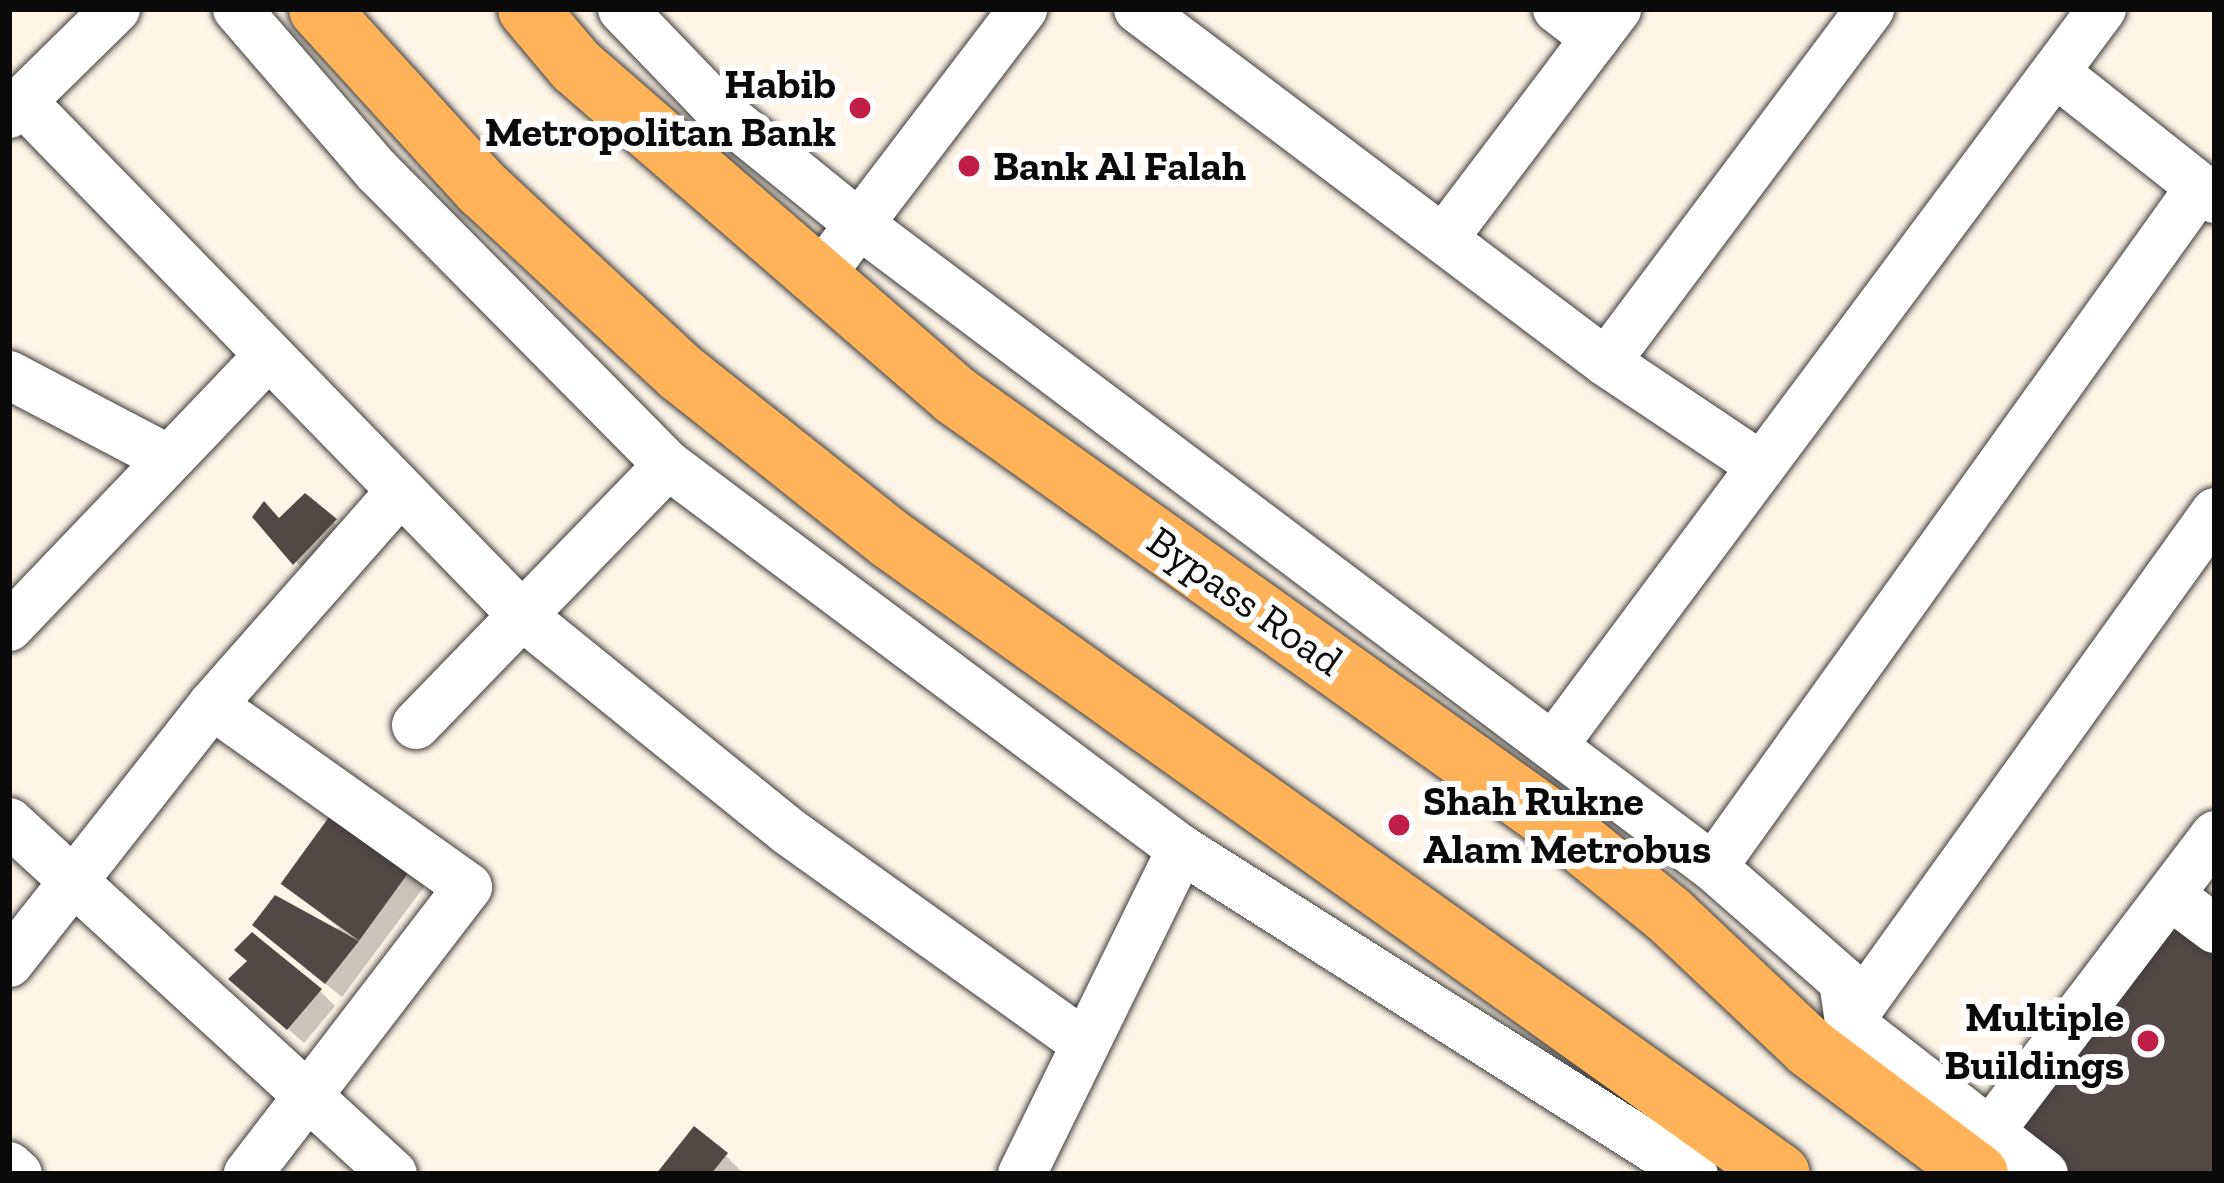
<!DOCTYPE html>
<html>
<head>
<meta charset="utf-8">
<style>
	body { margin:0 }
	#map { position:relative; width:2224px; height:1183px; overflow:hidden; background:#fff5e7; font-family:"Zilla Slab",serif }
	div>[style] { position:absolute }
	.shadow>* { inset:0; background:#0003 }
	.building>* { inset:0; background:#534846; transform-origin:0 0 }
	.roads { filter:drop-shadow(0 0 3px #3d3d3d) drop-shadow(0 0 3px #3d3d3d) }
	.minor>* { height:48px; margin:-24px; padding:0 24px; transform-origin:24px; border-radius:24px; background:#fff }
	.major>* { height:60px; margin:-30px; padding:0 30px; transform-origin:30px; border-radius:30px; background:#ffb257 }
	.dots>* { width:33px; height:33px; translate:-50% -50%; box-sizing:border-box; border:6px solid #fff; border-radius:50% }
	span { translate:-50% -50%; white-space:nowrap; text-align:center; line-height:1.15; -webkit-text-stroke:12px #fff; paint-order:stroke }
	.poi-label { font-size:42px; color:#0a0a0a; font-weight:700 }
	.right { translate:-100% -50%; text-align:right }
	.left { translate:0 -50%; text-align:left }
	.street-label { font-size:42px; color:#0a0a0a }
	.frame { position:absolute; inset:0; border:12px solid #0a0a0a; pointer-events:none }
</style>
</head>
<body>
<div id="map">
	<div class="shadow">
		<i style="clip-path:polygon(305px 497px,350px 537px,311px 578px,256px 517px,280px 521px)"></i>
		<i style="clip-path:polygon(338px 810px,429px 880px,342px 997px,271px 940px,339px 928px,285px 884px)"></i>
		<i style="clip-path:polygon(320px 991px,335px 1006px,304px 1043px,248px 994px)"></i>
		<i style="clip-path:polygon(695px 1131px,726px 1156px,744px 1174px,660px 1174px)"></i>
	</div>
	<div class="building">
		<i style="clip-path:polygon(305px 493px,337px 519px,293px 565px,252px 517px,264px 501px,279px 518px)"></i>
		<i style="left:337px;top:806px;width:97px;height:96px;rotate:36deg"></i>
		<i style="clip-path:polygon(275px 895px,359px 941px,325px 984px,252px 925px)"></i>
		<i style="clip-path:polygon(2174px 920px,2215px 950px,2215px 1174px,2066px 1174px,2011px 1131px)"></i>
		<i style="clip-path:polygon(252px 932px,322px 989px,287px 1030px,228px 979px,247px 961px,234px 950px)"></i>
		<i style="clip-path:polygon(694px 1126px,728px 1153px,711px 1174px,656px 1174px)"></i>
	</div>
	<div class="roads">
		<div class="minor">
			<i style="left:237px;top:9px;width:214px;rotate:49.2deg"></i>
			<i style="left:377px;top:171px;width:414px;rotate:45.3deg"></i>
			<i style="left:668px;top:465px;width:641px;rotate:36.82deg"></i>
			<i style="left:1181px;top:849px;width:607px;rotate:32.36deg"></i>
			<i style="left:622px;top:9px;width:144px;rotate:46.1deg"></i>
			<i style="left:722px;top:113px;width:176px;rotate:39deg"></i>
			<i style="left:859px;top:224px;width:1069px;rotate:36.98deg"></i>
			<i style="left:1713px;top:867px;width:173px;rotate:41.2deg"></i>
			<i style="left:1843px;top:981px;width:41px;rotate:81.7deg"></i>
			<i style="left:1849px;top:1022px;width:247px;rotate:37.9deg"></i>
			<i style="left:1138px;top:9px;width:586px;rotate:37.03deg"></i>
			<i style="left:1606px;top:362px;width:185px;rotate:33.8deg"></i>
			<i style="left:1557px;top:9px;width:48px;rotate:37.3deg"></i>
			<i style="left:2056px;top:73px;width:203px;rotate:38.4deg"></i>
			<i style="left:22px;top:101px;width:721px;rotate:45.79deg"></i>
			<i style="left:525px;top:618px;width:338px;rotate:39deg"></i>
			<i style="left:788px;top:831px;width:365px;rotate:35.6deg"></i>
			<i style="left:9px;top:114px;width:150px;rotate:-44.5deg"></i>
			<i style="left:1444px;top:238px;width:287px;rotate:-52.9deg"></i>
			<i style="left:819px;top:277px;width:337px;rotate:-52.7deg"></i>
			<i style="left:1606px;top:362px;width:441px;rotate:-53.2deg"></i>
			<i style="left:9px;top:375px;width:174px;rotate:27.7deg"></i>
			<i style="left:9px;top:627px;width:373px;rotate:-46.3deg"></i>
			<i style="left:212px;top:705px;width:314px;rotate:35.4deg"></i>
			<i style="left:468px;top:887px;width:362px;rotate:127.5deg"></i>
			<i style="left:416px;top:725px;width:362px;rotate:-45.9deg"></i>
			<i style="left:1556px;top:742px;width:914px;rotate:-53.32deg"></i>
			<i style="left:9px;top:822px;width:521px;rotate:42.51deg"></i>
			<i style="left:1713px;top:867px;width:836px;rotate:-54.39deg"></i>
			<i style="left:2171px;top:896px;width:55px;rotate:36.9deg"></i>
			<i style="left:9px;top:963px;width:328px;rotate:-51.8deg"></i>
			<i style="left:212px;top:705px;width:281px;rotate:-48.6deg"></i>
			<i style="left:1849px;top:1022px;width:628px;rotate:-54.33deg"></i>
			<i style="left:1989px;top:1133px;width:374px;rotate:-52.8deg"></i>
			<i style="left:9px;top:1166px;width:12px;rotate:42deg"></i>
			<i style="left:1022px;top:1174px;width:362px;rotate:-63.9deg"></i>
		</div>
		<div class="major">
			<i style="left:319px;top:9px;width:244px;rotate:47.7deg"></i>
			<i style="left:483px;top:189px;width:269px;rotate:42.9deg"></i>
			<i style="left:680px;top:372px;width:268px;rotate:38.5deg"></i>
			<i style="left:890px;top:539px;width:1093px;rotate:35.51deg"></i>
			<i style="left:528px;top:9px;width:75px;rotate:49.9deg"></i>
			<i style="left:576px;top:66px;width:503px;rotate:40.97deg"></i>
			<i style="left:956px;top:396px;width:744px;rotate:35.48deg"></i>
			<i style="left:1562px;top:828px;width:136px;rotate:39.1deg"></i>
			<i style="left:1668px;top:914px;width:195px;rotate:43.3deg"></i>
			<i style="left:1810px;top:1048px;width:210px;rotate:36.9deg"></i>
		</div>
	</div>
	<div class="dots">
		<i style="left:860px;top:108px;background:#c01d47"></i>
		<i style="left:969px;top:166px;background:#c01d47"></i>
		<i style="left:1399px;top:825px;background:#c01d47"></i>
		<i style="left:2148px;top:1041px;background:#c01d47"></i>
	</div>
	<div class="poi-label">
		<span class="right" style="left:836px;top:108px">Habib<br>Metropolitan Bank</span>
		<span class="left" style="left:993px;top:166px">Bank Al Falah</span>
		<span class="left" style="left:1423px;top:825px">Shah Rukne<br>Alam Metrobus</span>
		<span class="right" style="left:2124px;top:1041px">Multiple<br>Buildings</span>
	</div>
	<div class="street-label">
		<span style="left:1245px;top:601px;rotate:35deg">Bypass Road</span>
	</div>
	<div class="frame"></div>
</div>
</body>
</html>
